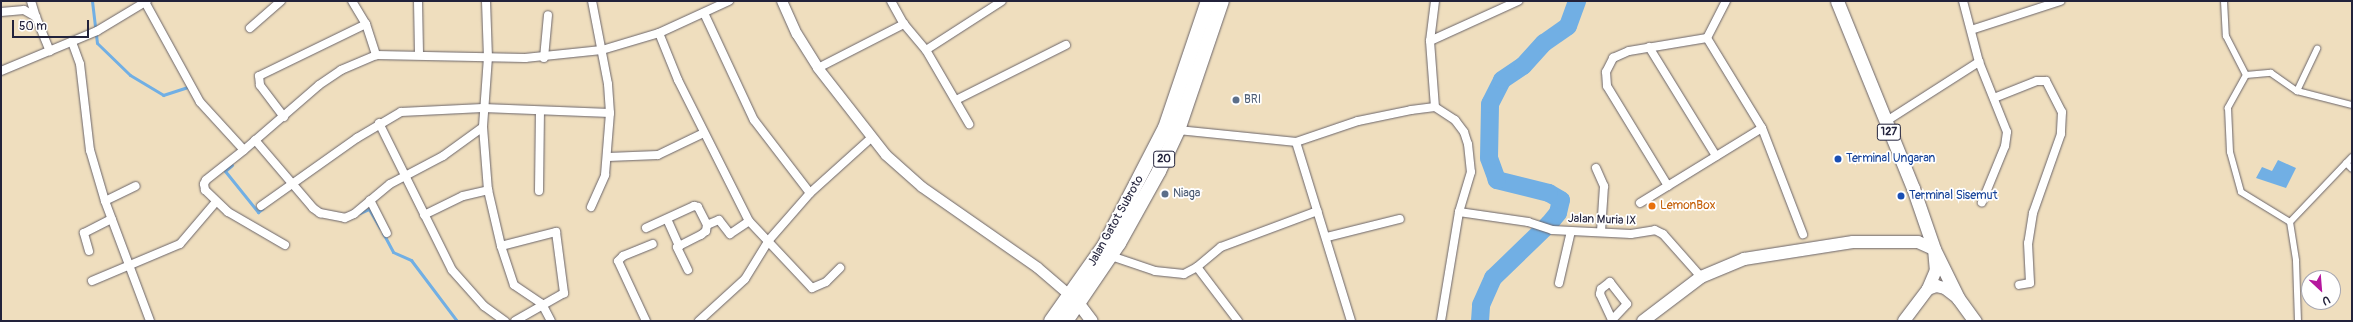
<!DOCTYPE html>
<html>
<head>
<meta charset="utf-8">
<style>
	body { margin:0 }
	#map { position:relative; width:2353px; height:322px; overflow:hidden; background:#efdebe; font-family:Pangolin,sans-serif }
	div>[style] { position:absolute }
	.water>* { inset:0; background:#71afe4 }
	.stream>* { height:3px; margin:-1.5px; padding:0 1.5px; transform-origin:1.5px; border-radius:1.5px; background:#71afe4 }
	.river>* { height:18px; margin:-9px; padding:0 9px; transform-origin:9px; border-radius:9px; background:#71afe4 }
	.roads { filter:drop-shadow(0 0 1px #6a6469) drop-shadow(0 0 1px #6a6469) }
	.pedestrian>* { height:6px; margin:-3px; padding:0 3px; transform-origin:3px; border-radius:3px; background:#fff }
	.minor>* { height:8px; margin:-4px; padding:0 4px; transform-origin:4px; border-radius:4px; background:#fff }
	.tertiary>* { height:10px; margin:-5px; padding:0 5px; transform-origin:5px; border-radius:5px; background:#fff }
	.secondary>* { height:12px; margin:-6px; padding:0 6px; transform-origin:6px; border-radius:6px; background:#fff }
	.primary>* { height:13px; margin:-6.5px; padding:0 6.5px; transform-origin:6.5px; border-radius:6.5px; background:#fff }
	.trunk>* { height:14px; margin:-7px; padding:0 7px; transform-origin:7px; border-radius:7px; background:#fff }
	.dots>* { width:11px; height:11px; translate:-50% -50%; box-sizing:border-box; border:2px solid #fff; border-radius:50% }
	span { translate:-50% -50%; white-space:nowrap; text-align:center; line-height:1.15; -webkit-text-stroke:3.5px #fff; paint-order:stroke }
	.shield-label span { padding:1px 3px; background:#fff; border:1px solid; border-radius:3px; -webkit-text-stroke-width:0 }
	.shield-label { font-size:11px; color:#22223b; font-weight:700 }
	.service-label { font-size:12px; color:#4e5e75 }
	.left { translate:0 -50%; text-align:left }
	.transit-label { font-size:12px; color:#164399 }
	.food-label { font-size:12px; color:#c56008 }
	.street-label { font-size:12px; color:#22223b }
	.frame { position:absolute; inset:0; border:2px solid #22223b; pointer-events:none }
	.north { position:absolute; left:2301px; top:270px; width:40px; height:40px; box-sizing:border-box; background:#fff; border:1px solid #a7a7b1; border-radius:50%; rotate:154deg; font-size:11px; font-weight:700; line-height:16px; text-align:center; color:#22223b }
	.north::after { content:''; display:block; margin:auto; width:14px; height:18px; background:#b5179e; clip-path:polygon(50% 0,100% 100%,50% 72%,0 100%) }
	.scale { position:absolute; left:12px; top:20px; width:77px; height:18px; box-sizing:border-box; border:2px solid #22223b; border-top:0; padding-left:5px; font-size:12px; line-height:14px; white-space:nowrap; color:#22223b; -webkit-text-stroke:3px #fff; paint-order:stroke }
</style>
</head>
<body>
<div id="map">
	<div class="water">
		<i style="clip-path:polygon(2278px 160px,2296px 168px,2286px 188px,2256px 178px,2262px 167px,2272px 171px)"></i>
	</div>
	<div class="stream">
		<i style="left:92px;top:1px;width:42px;rotate:83.2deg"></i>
		<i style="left:97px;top:43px;width:46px;rotate:44.1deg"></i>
		<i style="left:130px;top:75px;width:39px;rotate:31deg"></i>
		<i style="left:163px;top:95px;width:26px;rotate:-18deg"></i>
		<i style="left:188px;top:87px;width:2px;rotate:27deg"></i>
		<i style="left:232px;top:165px;width:9px;rotate:139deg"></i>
		<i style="left:225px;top:171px;width:53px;rotate:51.2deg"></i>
		<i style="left:258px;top:212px;width:6px;rotate:-39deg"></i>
		<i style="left:360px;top:213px;width:10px;rotate:-24deg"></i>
		<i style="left:369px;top:209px;width:22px;rotate:60deg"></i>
		<i style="left:383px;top:233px;width:21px;rotate:62deg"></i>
		<i style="left:393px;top:252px;width:20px;rotate:24deg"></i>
		<i style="left:411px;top:260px;width:76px;rotate:53deg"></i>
	</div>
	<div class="river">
		<i style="left:1480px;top:321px;width:16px;rotate:-86deg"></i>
		<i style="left:1481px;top:305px;width:30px;rotate:-66deg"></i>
		<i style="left:1493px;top:278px;width:78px;rotate:-44deg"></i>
		<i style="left:1549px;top:224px;width:14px;rotate:-51deg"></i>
		<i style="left:1558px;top:213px;width:13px;rotate:-77deg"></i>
		<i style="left:1561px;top:200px;width:14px;rotate:-150deg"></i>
		<i style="left:1549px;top:193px;width:54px;rotate:-166deg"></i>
		<i style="left:1497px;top:180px;width:23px;rotate:-110deg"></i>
		<i style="left:1489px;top:158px;width:54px;rotate:-88.9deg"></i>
		<i style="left:1490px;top:104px;width:27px;rotate:-63deg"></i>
		<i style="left:1502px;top:80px;width:25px;rotate:-34deg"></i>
		<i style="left:1523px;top:66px;width:31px;rotate:-48deg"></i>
		<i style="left:1544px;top:43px;width:29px;rotate:-35deg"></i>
		<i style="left:1568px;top:26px;width:27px;rotate:-70deg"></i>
	</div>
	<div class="roads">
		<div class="pedestrian">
			<i style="left:2224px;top:1px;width:35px;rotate:87deg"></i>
			<i style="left:2226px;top:36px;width:44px;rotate:62.9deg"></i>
			<i style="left:2246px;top:75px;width:38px;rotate:119deg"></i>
			<i style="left:2228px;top:108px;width:44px;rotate:87.4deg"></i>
			<i style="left:2230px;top:152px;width:41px;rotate:74.6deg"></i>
			<i style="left:2241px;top:192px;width:57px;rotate:31.5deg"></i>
			<i style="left:2290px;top:222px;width:39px;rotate:81deg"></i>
			<i style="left:2296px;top:261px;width:60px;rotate:88.1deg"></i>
			<i style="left:2246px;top:75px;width:25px;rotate:-5deg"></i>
			<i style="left:2271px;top:73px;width:32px;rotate:35deg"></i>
			<i style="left:2297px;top:91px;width:47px;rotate:-64.5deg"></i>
			<i style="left:2297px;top:91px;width:57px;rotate:14.3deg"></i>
			<i style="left:2346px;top:163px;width:8px;rotate:45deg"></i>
			<i style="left:2290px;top:222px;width:90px;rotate:-46.4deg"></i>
		</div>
		<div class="minor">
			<i style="left:31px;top:1px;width:17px;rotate:73deg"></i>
			<i style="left:352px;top:1px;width:27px;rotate:59deg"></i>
			<i style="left:366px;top:24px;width:33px;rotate:72deg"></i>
			<i style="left:418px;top:1px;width:54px;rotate:88.9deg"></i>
			<i style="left:486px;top:1px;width:56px;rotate:88deg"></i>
			<i style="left:488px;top:57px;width:70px;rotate:94.1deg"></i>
			<i style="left:483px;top:127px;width:63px;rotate:85.5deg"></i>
			<i style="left:891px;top:1px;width:26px;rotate:61deg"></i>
			<i style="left:904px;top:24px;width:34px;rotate:50deg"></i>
			<i style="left:926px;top:50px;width:86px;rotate:59.8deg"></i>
			<i style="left:1435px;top:1px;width:40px;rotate:97.1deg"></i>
			<i style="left:1430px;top:41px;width:66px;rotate:85.7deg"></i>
			<i style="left:1963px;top:1px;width:63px;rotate:75.3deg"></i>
			<i style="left:1979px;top:62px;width:75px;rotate:68.2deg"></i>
			<i style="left:2007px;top:132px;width:14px;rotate:98deg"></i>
			<i style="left:2005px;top:146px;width:61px;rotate:112.3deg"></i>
			<i style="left:145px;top:2px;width:114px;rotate:61.2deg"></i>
			<i style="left:200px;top:102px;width:65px;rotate:47.5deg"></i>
			<i style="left:1px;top:12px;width:23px;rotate:-5deg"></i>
			<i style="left:24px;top:10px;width:14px;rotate:30deg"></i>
			<i style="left:36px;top:17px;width:37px;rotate:68deg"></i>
			<i style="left:704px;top:13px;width:118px;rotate:65deg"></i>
			<i style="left:754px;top:120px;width:92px;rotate:52.5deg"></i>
			<i style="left:250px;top:28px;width:41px;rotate:-41.1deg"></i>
			<i style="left:1971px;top:30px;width:94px;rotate:-18deg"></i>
			<i style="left:659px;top:33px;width:51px;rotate:68deg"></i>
			<i style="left:678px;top:80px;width:158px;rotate:63.3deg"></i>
			<i style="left:749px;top:221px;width:92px;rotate:46.8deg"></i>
			<i style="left:812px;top:288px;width:15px;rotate:-23deg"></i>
			<i style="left:826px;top:282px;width:20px;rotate:-45deg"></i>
			<i style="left:1707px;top:38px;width:105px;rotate:58.6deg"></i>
			<i style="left:1762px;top:128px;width:114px;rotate:68.9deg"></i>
			<i style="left:1430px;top:41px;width:97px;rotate:-24.4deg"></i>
			<i style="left:72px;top:42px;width:23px;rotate:70deg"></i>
			<i style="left:80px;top:64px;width:87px;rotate:83.4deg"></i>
			<i style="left:90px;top:150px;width:53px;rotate:73.6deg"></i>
			<i style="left:105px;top:201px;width:128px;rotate:69.4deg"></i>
			<i style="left:1649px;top:47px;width:128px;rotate:58.4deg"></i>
			<i style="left:926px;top:50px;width:90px;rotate:-32.8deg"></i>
			<i style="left:544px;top:58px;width:43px;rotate:-84.7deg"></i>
			<i style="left:818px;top:68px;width:97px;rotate:-27.1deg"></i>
			<i style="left:1px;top:71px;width:104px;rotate:-22.6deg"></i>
			<i style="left:97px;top:31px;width:58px;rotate:-31deg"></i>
			<i style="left:1994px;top:98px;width:46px;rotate:-21.6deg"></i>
			<i style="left:2037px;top:81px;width:9px"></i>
			<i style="left:2046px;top:81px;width:35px;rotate:63deg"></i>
			<i style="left:2062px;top:112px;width:22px;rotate:93deg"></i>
			<i style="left:2061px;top:134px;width:84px;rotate:109.5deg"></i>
			<i style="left:2033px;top:213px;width:30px;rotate:99deg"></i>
			<i style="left:2028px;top:243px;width:40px;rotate:87.1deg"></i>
			<i style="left:2030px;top:283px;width:11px;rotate:170deg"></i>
			<i style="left:956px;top:100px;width:123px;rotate:-26.6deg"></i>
			<i style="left:284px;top:117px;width:40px;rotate:-127deg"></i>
			<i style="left:260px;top:85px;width:9px;rotate:-96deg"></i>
			<i style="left:259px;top:76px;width:119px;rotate:-25.9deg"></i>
			<i style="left:1885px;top:122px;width:112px;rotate:-32.6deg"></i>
			<i style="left:379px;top:123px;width:164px;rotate:63.6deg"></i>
			<i style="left:452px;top:270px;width:48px;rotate:48.4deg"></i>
			<i style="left:484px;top:306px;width:26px;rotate:36deg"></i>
			<i style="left:1178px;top:130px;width:119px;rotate:5.8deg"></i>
			<i style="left:1296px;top:142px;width:65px;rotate:-18.7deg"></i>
			<i style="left:1358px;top:121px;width:54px;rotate:-11.7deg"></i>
			<i style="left:1411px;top:110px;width:24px;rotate:-7deg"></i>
			<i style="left:1435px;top:107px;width:24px;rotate:33deg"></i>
			<i style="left:1455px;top:120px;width:15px;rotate:53deg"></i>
			<i style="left:1464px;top:132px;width:13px;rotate:72deg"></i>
			<i style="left:1468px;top:144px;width:28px;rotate:84deg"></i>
			<i style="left:1471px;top:172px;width:42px;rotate:106.7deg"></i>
			<i style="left:1459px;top:212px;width:110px;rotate:99.4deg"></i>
			<i style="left:255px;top:140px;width:89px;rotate:49.5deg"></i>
			<i style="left:313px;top:208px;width:9px;rotate:36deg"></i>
			<i style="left:320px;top:213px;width:25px;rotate:11deg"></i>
			<i style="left:345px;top:218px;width:10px;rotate:-24deg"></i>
			<i style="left:354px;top:214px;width:47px;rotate:-39.8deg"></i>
			<i style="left:390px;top:184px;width:60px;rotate:-27.8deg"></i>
			<i style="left:443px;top:156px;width:49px;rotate:-35.9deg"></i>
			<i style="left:1296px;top:142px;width:187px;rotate:72.9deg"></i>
			<i style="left:608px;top:157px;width:50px;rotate:-2.3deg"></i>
			<i style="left:658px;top:155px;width:51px;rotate:-25.6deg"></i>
			<i style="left:1596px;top:168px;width:20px;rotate:66deg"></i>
			<i style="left:1604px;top:186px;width:45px;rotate:93.8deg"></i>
			<i style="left:1668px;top:186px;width:117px;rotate:-121.4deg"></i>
			<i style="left:1607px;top:86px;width:14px;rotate:-94deg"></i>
			<i style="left:1606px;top:72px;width:16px;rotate:-63deg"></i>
			<i style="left:1613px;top:58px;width:17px;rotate:-24deg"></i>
			<i style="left:1629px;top:51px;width:79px;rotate:-9.5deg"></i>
			<i style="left:1707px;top:38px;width:42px;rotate:-62.8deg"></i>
			<i style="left:539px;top:191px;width:80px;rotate:-89.3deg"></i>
			<i style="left:370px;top:200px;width:37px;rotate:63deg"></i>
			<i style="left:105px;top:201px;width:34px;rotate:-26deg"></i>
			<i style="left:1640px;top:203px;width:143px;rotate:-31.6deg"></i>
			<i style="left:261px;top:206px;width:118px;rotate:-35.3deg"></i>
			<i style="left:357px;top:138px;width:51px;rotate:-30.6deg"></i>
			<i style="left:401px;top:112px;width:82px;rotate:-2.8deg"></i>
			<i style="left:483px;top:108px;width:127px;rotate:2.3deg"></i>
			<i style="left:591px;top:207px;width:35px;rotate:-66deg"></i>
			<i style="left:605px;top:175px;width:62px;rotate:-85.4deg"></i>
			<i style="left:610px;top:113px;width:29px;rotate:-94deg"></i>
			<i style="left:608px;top:84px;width:85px;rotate:-100.9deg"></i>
			<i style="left:1459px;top:212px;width:70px;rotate:8.2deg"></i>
			<i style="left:1528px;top:222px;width:25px;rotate:18deg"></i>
			<i style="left:1552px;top:230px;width:79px;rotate:2.9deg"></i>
			<i style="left:1631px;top:234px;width:24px;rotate:-9deg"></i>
			<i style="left:1655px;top:230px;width:9px;rotate:27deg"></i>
			<i style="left:1663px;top:234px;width:57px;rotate:48.5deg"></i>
			<i style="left:424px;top:215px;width:43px;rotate:-26deg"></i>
			<i style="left:463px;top:196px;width:26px;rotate:-13deg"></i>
			<i style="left:488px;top:190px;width:57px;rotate:76.9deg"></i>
			<i style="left:501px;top:246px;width:57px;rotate:-14.3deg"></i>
			<i style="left:556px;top:232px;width:62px;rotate:82.5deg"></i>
			<i style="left:564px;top:293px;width:56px;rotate:150.3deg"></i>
			<i style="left:667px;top:219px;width:30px;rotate:66deg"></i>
			<i style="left:646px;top:228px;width:53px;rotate:-24.6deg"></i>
			<i style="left:694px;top:206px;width:4px;rotate:14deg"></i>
			<i style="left:698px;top:207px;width:20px;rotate:63deg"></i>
			<i style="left:707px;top:225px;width:13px;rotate:-23deg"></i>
			<i style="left:719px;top:220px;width:18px;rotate:52deg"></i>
			<i style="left:730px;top:234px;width:23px;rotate:-34deg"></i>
			<i style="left:1327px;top:237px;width:75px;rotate:-13.9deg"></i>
			<i style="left:285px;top:245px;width:66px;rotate:-149.9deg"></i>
			<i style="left:228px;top:212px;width:32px;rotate:-136deg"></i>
			<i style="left:205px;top:190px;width:6px;rotate:-99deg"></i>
			<i style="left:204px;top:184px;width:4px;rotate:-63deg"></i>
			<i style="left:206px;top:180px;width:48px;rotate:-38.3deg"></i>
			<i style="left:244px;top:150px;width:99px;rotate:-40.9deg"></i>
			<i style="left:319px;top:85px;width:27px;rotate:-34deg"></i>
			<i style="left:341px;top:70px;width:38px;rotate:-23deg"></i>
			<i style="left:376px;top:55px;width:149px;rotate:1.2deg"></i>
			<i style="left:525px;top:58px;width:77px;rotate:-5.9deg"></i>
			<i style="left:602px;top:50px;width:59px;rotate:-16.6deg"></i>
			<i style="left:659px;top:33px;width:77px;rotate:-24.6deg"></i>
			<i style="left:501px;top:246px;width:41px;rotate:71.6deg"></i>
			<i style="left:514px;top:285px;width:34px;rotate:34deg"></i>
			<i style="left:542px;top:304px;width:19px;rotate:62deg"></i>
			<i style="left:89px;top:251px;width:19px;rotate:-106deg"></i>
			<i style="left:84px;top:233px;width:31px;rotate:-27deg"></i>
			<i style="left:1111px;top:256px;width:46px;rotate:18.8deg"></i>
			<i style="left:1155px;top:271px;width:29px;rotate:6deg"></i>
			<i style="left:1184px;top:274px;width:15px;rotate:-28deg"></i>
			<i style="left:1197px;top:267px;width:31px;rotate:-40deg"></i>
			<i style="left:1221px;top:247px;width:103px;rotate:-20.4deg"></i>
			<i style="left:1197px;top:267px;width:68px;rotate:52.8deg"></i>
			<i style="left:688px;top:270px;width:25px;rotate:-116deg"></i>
			<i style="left:677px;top:247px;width:27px;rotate:-27deg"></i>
			<i style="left:701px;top:235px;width:6px;rotate:-39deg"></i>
			<i style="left:706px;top:231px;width:6px;rotate:-81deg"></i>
			<i style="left:92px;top:281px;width:95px;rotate:-22.8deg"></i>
			<i style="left:180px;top:244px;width:54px;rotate:-49.5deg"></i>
			<i style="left:1559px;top:283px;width:53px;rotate:-77deg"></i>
			<i style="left:1612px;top:320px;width:22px;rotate:-47deg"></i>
			<i style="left:1627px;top:304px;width:28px;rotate:-128deg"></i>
			<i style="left:1610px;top:282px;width:11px;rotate:142deg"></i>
			<i style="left:1601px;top:289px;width:5px;rotate:101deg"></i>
			<i style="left:1600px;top:294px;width:29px;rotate:65deg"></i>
			<i style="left:1612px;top:320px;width:1px;rotate:45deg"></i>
			<i style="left:646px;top:321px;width:66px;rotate:-115deg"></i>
			<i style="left:618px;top:261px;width:7px;rotate:-45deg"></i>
			<i style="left:623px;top:256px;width:32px;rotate:-22deg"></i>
			<i style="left:699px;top:321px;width:62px;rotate:-42.4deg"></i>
			<i style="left:745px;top:279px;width:46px;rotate:-58.4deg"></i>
			<i style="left:769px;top:240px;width:62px;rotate:-48.9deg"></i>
			<i style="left:810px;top:193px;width:82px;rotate:-42deg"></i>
		</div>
		<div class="tertiary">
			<i style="left:782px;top:1px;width:36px;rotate:66deg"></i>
			<i style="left:797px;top:34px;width:40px;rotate:58deg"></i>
			<i style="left:818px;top:68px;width:110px;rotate:52deg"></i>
			<i style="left:886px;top:155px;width:48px;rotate:41.6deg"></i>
			<i style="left:922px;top:187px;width:141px;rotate:34.9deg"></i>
			<i style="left:1038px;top:268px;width:48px;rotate:40.7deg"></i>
		</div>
		<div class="secondary">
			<i style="left:1928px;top:289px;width:9px;rotate:-21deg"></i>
			<i style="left:1936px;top:286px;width:9px;rotate:13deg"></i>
			<i style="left:1945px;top:288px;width:16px;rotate:38deg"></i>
			<i style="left:1079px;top:304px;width:21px;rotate:53deg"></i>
			<i style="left:1643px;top:321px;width:73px;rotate:-37.2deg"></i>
			<i style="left:1701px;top:277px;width:47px;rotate:-22.7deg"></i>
			<i style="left:1744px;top:259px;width:110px;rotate:-8.9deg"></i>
			<i style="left:1853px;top:242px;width:65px"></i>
			<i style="left:1918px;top:242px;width:17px;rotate:24deg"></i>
			<i style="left:1934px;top:249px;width:21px;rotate:85deg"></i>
			<i style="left:1936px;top:270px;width:21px;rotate:113deg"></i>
			<i style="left:1928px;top:289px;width:40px;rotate:127deg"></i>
		</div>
		<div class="primary">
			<i style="left:1837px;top:1px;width:202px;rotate:67.9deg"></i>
			<i style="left:1913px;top:188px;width:65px;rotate:71deg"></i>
			<i style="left:1934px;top:249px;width:55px;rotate:63.9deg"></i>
			<i style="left:1958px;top:298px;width:29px;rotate:54deg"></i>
		</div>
		<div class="trunk">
			<i style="left:1051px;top:321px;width:92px;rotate:-54.8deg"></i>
			<i style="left:1104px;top:246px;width:133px;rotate:-62.7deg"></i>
			<i style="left:1165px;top:128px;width:134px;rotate:-71.3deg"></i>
			<i style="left:1066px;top:321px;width:94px;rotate:-55.8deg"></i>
			<i style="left:1119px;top:243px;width:82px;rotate:-60.9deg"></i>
			<i style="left:1159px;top:171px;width:45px;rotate:-65.1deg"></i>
			<i style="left:1178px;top:130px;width:136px;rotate:-71.2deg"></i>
		</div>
	</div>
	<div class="dots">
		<i style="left:1236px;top:100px;background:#5c6f8a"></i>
		<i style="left:1838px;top:159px;background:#1a4fb4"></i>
		<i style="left:1165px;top:194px;background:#5c6f8a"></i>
		<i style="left:1901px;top:196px;background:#1a4fb4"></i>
		<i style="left:1652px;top:206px;background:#e8710a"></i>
	</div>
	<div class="shield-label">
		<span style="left:1889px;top:132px">127</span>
		<span style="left:1164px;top:159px">20</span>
	</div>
	<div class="service-label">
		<span class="left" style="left:1244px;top:100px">BRI</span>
		<span class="left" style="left:1173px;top:194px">Niaga</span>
	</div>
	<div class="transit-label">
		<span class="left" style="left:1846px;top:159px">Terminal Ungaran</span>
		<span class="left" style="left:1909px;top:196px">Terminal Sisemut</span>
	</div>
	<div class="food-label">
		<span class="left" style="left:1660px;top:206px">LemonBox</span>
	</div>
	<div class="street-label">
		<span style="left:1602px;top:220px;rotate:2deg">Jalan Muria IX</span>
		<span style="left:1116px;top:221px;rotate:-61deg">Jalan Gatot Subroto</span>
	</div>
	<div class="frame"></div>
	<div class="north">U</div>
	<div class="scale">50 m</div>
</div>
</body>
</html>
